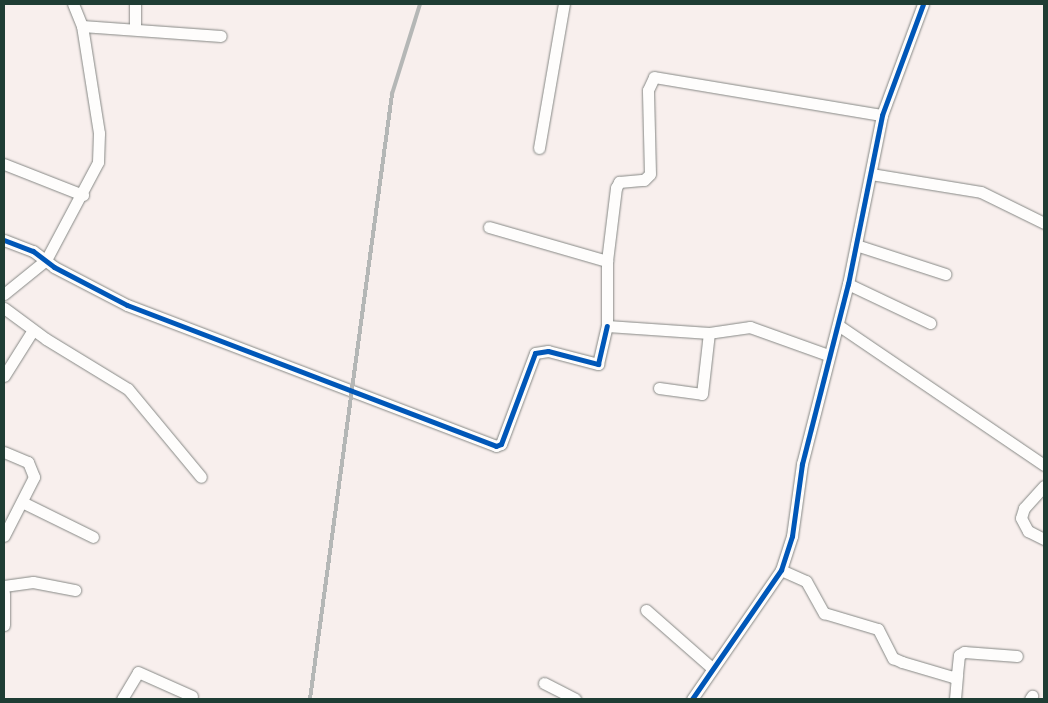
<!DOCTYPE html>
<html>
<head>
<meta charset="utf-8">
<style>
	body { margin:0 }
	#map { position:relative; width:1048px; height:703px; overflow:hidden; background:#f8efed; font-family:Mali,sans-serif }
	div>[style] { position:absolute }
	.roads { filter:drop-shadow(0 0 1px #868885) drop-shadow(0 0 1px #868885) }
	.street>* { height:11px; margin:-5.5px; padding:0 5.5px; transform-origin:5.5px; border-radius:5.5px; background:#fefdfc }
	.rail>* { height:4px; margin:-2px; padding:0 2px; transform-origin:2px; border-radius:2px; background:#b5b7b6 }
	.cycleway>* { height:5px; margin:-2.5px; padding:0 2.5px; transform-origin:2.5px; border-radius:2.5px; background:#0057b8 }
	span { translate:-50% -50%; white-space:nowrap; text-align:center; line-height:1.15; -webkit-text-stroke:4px #fff; paint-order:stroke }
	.frame { position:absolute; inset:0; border:5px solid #1f3d34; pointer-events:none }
</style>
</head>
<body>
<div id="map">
	<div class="roads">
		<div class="street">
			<i style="left:82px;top:26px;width:139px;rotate:4.1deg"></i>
			<i style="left:135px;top:28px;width:24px;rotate:-90deg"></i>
			<i style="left:539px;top:148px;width:146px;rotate:-80.2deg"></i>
			<i style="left:4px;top:164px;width:85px;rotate:21.4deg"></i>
			<i style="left:871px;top:174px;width:111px;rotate:9.3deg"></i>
			<i style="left:981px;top:192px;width:70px;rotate:26.2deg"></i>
			<i style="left:489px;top:227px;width:123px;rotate:16.1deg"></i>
			<i style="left:4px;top:240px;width:31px;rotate:21deg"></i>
			<i style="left:33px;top:251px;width:26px;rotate:37deg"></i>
			<i style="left:54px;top:267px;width:82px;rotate:27.5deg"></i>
			<i style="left:127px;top:305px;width:395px;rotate:20.9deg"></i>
			<i style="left:496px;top:446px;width:5px;rotate:-22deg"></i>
			<i style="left:501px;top:444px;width:97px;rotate:-69.5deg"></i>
			<i style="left:535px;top:353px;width:13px;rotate:-9deg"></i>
			<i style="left:548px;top:351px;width:52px;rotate:14.6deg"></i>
			<i style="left:598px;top:364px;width:39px;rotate:-77deg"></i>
			<i style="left:856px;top:245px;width:94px;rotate:18deg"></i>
			<i style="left:848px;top:284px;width:91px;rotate:25.4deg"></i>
			<i style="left:4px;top:294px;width:54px;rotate:-39deg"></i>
			<i style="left:46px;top:260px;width:111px;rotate:-62deg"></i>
			<i style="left:98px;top:162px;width:29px;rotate:-88deg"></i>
			<i style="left:99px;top:133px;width:108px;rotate:-99deg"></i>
			<i style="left:82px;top:26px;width:24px;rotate:-112deg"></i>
			<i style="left:4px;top:308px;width:52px;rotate:36.4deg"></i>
			<i style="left:46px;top:339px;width:96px;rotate:31.4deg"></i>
			<i style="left:128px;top:389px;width:114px;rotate:50.3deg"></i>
			<i style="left:838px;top:325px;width:249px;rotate:34.2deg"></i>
			<i style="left:828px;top:355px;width:83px;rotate:-160.3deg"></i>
			<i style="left:750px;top:327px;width:41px;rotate:171.7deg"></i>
			<i style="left:709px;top:333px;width:102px;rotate:-176.1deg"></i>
			<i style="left:607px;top:326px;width:65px;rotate:-90deg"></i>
			<i style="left:607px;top:261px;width:74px;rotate:-83deg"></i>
			<i style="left:616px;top:188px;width:7px;rotate:-63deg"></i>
			<i style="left:619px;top:182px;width:25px;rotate:-5deg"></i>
			<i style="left:644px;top:180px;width:8px;rotate:-45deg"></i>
			<i style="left:650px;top:174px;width:84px;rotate:-91.4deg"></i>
			<i style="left:648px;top:90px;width:14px;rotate:-65deg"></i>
			<i style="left:654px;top:77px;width:231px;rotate:9.5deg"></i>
			<i style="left:4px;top:376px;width:54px;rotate:-57.8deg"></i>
			<i style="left:659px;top:388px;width:43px;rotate:7.9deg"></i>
			<i style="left:702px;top:394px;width:61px;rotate:-83.5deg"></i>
			<i style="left:4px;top:452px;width:26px;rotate:23deg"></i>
			<i style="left:28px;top:462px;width:16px;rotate:68deg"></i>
			<i style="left:34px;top:477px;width:66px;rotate:117deg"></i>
			<i style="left:1044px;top:486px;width:30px;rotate:132deg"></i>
			<i style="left:1024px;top:508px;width:10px;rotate:107deg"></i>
			<i style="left:1021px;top:518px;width:15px;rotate:62deg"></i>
			<i style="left:1028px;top:531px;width:18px;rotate:27deg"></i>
			<i style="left:22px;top:502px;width:79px;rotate:26.2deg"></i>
			<i style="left:781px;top:570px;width:27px;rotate:24deg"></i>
			<i style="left:806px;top:581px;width:37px;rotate:61deg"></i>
			<i style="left:824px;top:613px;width:56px;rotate:16.5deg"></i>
			<i style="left:878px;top:629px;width:33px;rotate:63deg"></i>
			<i style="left:893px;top:658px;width:10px;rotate:24deg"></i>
			<i style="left:902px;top:662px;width:53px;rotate:16.4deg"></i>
			<i style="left:953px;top:677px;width:5px;rotate:-37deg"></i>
			<i style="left:957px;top:674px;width:19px;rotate:-84deg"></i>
			<i style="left:959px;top:655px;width:6px;rotate:-31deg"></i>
			<i style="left:964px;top:652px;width:53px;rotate:4.3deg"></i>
			<i style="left:4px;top:586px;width:29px;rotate:-8deg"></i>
			<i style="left:33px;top:582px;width:43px;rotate:10.8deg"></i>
			<i style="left:4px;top:593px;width:32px;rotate:90deg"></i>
			<i style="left:646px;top:610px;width:88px;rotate:41.3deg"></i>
			<i style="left:544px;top:683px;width:35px;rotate:27deg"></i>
			<i style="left:122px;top:699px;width:31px;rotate:-59deg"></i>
			<i style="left:138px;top:672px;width:59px;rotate:24deg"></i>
			<i style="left:692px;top:699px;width:157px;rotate:-55.4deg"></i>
			<i style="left:781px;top:570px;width:36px;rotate:-72deg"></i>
			<i style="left:792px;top:536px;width:73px;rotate:-82.1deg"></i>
			<i style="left:802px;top:464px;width:186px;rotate:-75.7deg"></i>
			<i style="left:848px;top:284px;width:172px;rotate:-78.6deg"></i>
			<i style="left:882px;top:115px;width:118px;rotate:-69.7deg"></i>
			<i style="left:955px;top:699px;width:25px;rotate:-85deg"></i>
			<i style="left:1030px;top:699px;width:4px;rotate:-56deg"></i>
		</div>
	</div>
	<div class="rail">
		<i style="left:310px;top:699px;width:611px;rotate:-82.28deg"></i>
		<i style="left:392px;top:94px;width:94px;rotate:-72.7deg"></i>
	</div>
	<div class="cycleway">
		<i style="left:4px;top:240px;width:31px;rotate:21deg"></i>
		<i style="left:33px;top:251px;width:26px;rotate:37deg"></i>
		<i style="left:54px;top:267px;width:82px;rotate:27.5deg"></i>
		<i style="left:127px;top:305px;width:395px;rotate:20.9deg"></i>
		<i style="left:496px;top:446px;width:5px;rotate:-22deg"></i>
		<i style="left:501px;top:444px;width:97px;rotate:-69.5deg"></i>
		<i style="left:535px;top:353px;width:13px;rotate:-9deg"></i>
		<i style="left:548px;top:351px;width:52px;rotate:14.6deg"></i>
		<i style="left:598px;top:364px;width:39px;rotate:-77deg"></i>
		<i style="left:692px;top:699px;width:157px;rotate:-55.4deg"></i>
		<i style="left:781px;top:570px;width:36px;rotate:-72deg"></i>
		<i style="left:792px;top:536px;width:73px;rotate:-82.1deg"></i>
		<i style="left:802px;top:464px;width:186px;rotate:-75.7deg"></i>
		<i style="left:848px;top:284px;width:172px;rotate:-78.6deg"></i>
		<i style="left:882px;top:115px;width:118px;rotate:-69.7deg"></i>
	</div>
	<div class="frame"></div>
</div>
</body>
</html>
